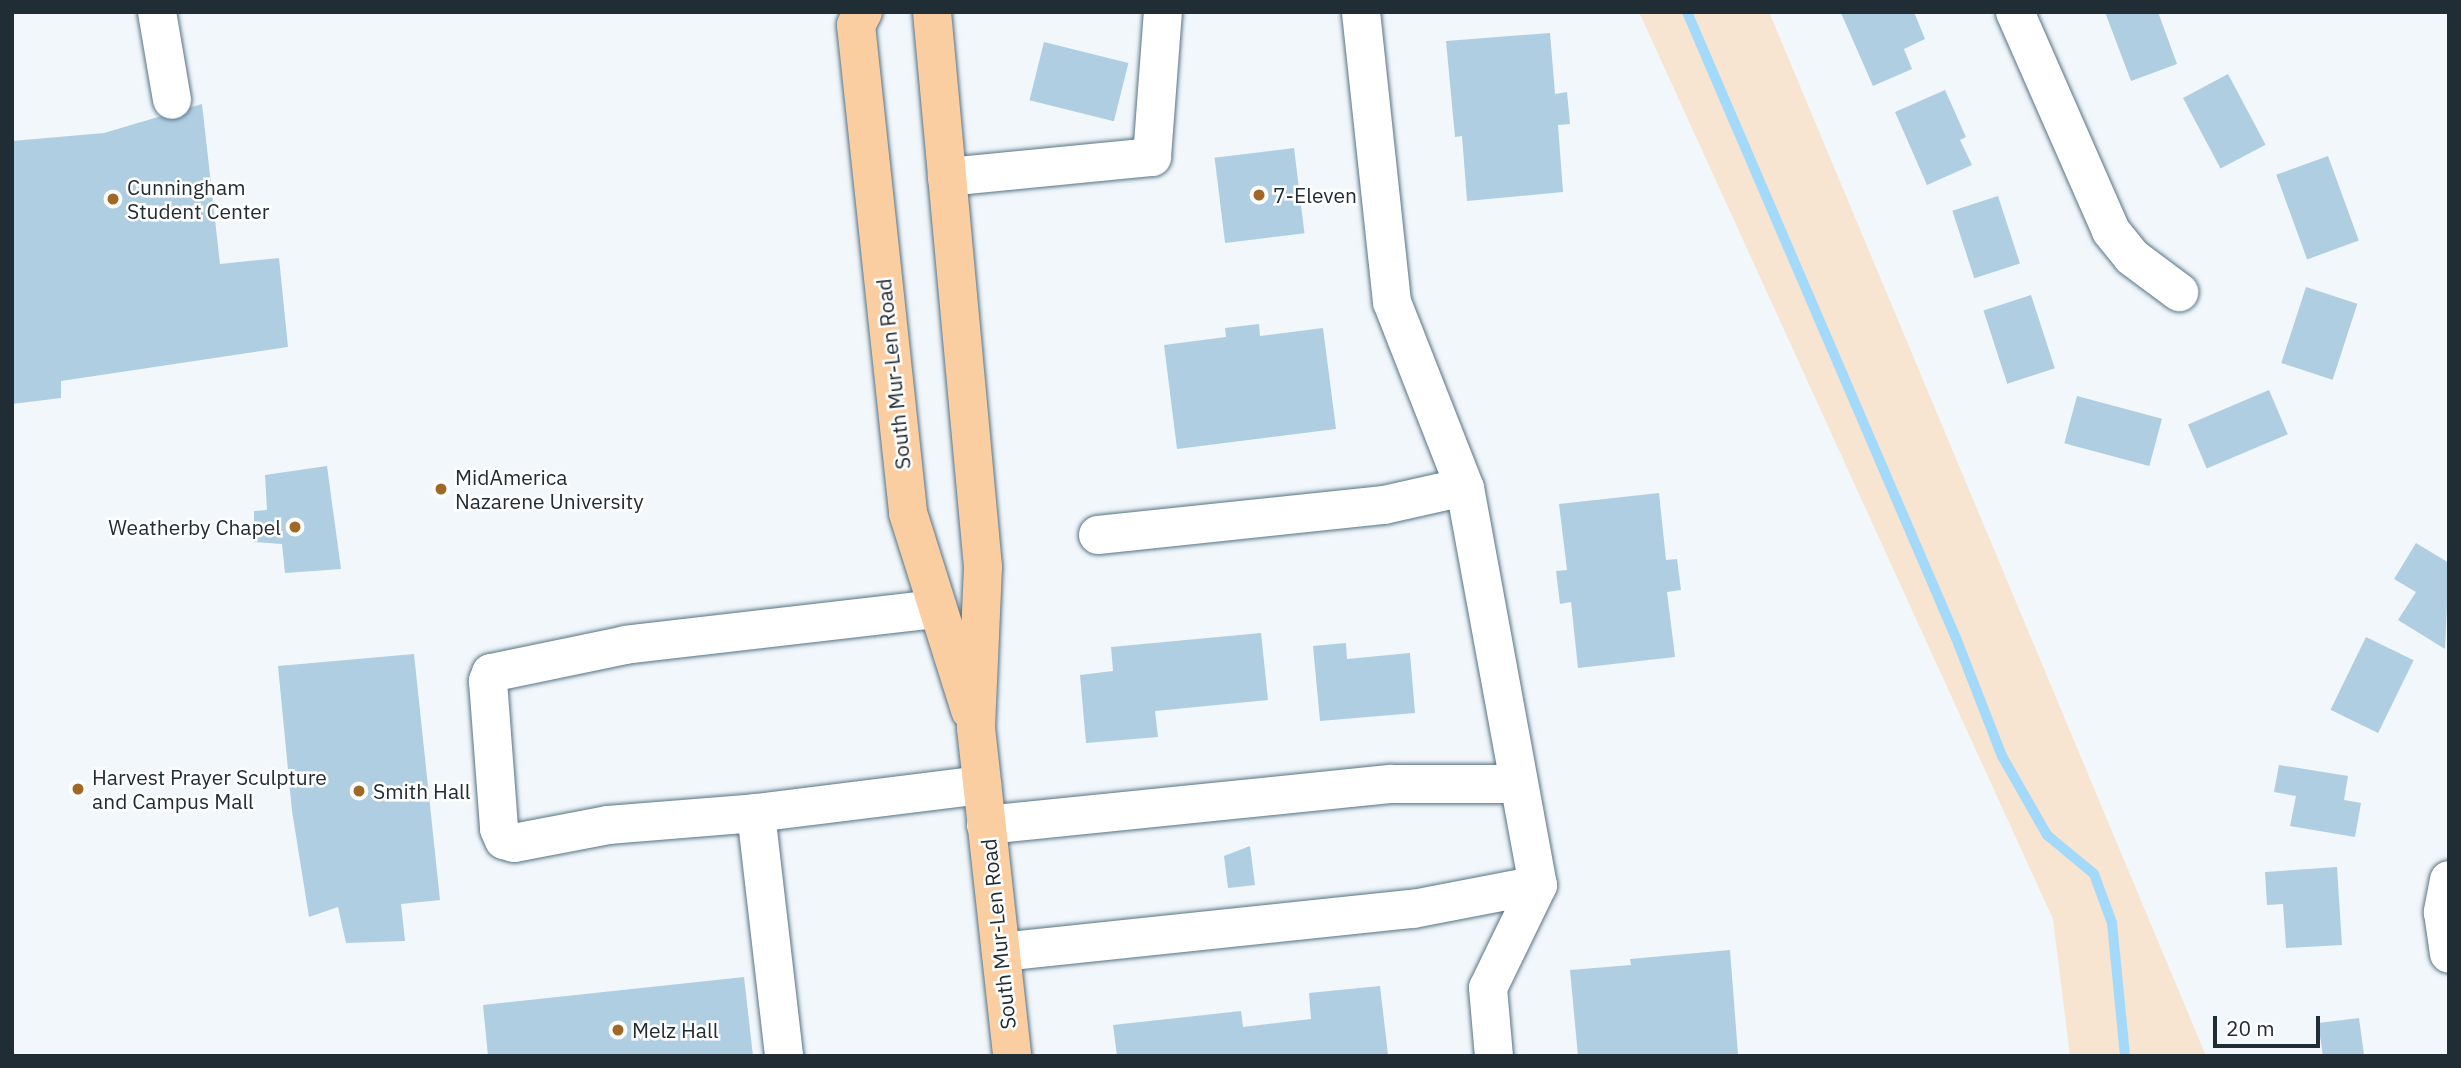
<!DOCTYPE html>
<html>
<head>
<meta charset="utf-8">
<style>
	body { margin:0 }
	#map { position:relative; width:2461px; height:1068px; overflow:hidden; background:#f1f7fb; font-family:"IBM Plex Sans",sans-serif }
	div>[style] { position:absolute }
	.green>* { inset:0; background:#f7e4d1 }
	.stream>* { height:10px; margin:-5px; padding:0 5px; transform-origin:5px; border-radius:5px; background:#a3d9fb }
	.building>* { inset:0; background:#b0cee2; transform-origin:0 0 }
	.roads { filter:drop-shadow(0 0 2px #577384) drop-shadow(0 0 2px #577384) }
	.minor>* { height:38px; margin:-19px; padding:0 19px; transform-origin:19px; border-radius:19px; background:#fff }
	.major>* { height:38px; margin:-19px; padding:0 19px; transform-origin:19px; border-radius:19px; background:#facea1 }
	.dots>* { width:19px; height:19px; translate:-50% -50%; box-sizing:border-box; border:4px solid #fff; border-radius:50% }
	span { translate:-50% -50%; white-space:nowrap; text-align:center; line-height:1.15; -webkit-text-stroke:5px #fff; paint-order:stroke }
	.poi-label { font-size:21px; color:#212d35 }
	.left { translate:0 -50%; text-align:left }
	.right { translate:-100% -50%; text-align:right }
	.street-label { font-size:21px; color:#212d35 }
	.frame { position:absolute; inset:0; border:14px solid #212d35; pointer-events:none }
	.scale { position:absolute; left:2213px; top:1016px; width:107px; height:32px; box-sizing:border-box; border:4px solid #212d35; border-top:0; padding-left:9px; font-size:21px; line-height:24px; white-space:nowrap; color:#212d35; -webkit-text-stroke:5px #fff; paint-order:stroke }
</style>
</head>
<body>
<div id="map">
	<div class="green">
		<i style="clip-path:polygon(1639px 12px,1769px 12px,2206px 1056px,2070px 1056px,2053px 919px)"></i>
	</div>
	<div class="stream">
		<i style="left:1687px;top:12px;width:681px;rotate:66.75deg"></i>
		<i style="left:1956px;top:638px;width:127px;rotate:68.7deg"></i>
		<i style="left:2002px;top:756px;width:91px;rotate:60.3deg"></i>
		<i style="left:2047px;top:835px;width:61px;rotate:39.7deg"></i>
		<i style="left:2094px;top:874px;width:52px;rotate:69.8deg"></i>
		<i style="left:2112px;top:923px;width:134px;rotate:84.4deg"></i>
	</div>
	<div class="building">
		<i style="clip-path:polygon(1914px 12px,1925px 39px,1904px 49px,1912px 69px,1873px 86px,1841px 13px)"></i>
		<i style="clip-path:polygon(2105px 12px,2158px 12px,2177px 64px,2131px 81px)"></i>
		<i style="clip-path:polygon(1550px 33px,1555px 94px,1567px 92px,1570px 124px,1558px 125px,1563px 192px,1467px 201px,1462px 136px,1455px 137px,1446px 41px)"></i>
		<i style="left:1044px;top:42px;width:87px;height:60px;rotate:14deg"></i>
		<i style="left:2228px;top:74px;width:80px;height:51px;rotate:62deg"></i>
		<i style="clip-path:polygon(1945px 90px,1966px 137px,1960px 140px,1972px 165px,1927px 185px,1895px 112px)"></i>
		<i style="clip-path:polygon(202px 104px,220px 264px,279px 258px,288px 347px,61px 381px,61px 398px,12px 404px,12px 141px,104px 133px)"></i>
		<i style="left:1294px;top:148px;width:86px;height:80px;rotate:83deg"></i>
		<i style="left:2328px;top:156px;width:90px;height:55px;rotate:70deg"></i>
		<i style="left:1998px;top:196px;width:71px;height:48px;rotate:72deg"></i>
		<i style="left:2306px;top:287px;width:54px;height:80px;rotate:18deg"></i>
		<i style="left:2031px;top:295px;width:77px;height:50px;rotate:72deg"></i>
		<i style="clip-path:polygon(1259px 324px,1260px 336px,1323px 328px,1336px 429px,1177px 449px,1164px 345px,1226px 337px,1225px 328px)"></i>
		<i style="left:2269px;top:390px;width:48px;height:88px;rotate:67deg"></i>
		<i style="left:2077px;top:396px;width:88px;height:49px;rotate:15deg"></i>
		<i style="clip-path:polygon(327px 466px,341px 569px,285px 573px,282px 544px,254px 542px,254px 511px,267px 510px,265px 475px)"></i>
		<i style="clip-path:polygon(1659px 493px,1666px 560px,1677px 559px,1681px 590px,1667px 592px,1675px 657px,1578px 668px,1571px 602px,1560px 604px,1556px 571px,1567px 570px,1559px 504px)"></i>
		<i style="clip-path:polygon(2416px 543px,2449px 563px,2445px 649px,2398px 620px,2416px 592px,2394px 579px)"></i>
		<i style="clip-path:polygon(1261px 633px,1268px 700px,1155px 711px,1158px 737px,1086px 743px,1080px 675px,1113px 671px,1111px 647px)"></i>
		<i style="left:2366px;top:637px;width:53px;height:81px;rotate:26deg"></i>
		<i style="clip-path:polygon(1346px 643px,1347px 659px,1410px 653px,1415px 713px,1320px 721px,1313px 646px)"></i>
		<i style="clip-path:polygon(414px 654px,440px 900px,401px 904px,405px 941px,346px 943px,338px 907px,309px 917px,292px 811px,278px 666px)"></i>
		<i style="clip-path:polygon(2279px 765px,2348px 776px,2344px 800px,2361px 803px,2355px 837px,2290px 826px,2296px 796px,2274px 792px)"></i>
		<i style="clip-path:polygon(1250px 846px,1255px 885px,1228px 888px,1224px 856px)"></i>
		<i style="clip-path:polygon(2337px 867px,2342px 945px,2286px 948px,2283px 904px,2267px 905px,2265px 872px)"></i>
		<i style="clip-path:polygon(1730px 950px,1738px 1054px,1578px 1056px,1570px 970px,1631px 965px,1630px 959px)"></i>
		<i style="clip-path:polygon(744px 977px,753px 1056px,488px 1056px,483px 1005px)"></i>
		<i style="clip-path:polygon(1380px 986px,1388px 1055px,1117px 1056px,1113px 1025px,1241px 1011px,1243px 1027px,1311px 1019px,1309px 993px)"></i>
		<i style="clip-path:polygon(2359px 1018px,2364px 1055px,2323px 1056px,2318px 1023px)"></i>
	</div>
	<div class="roads">
		<div class="minor">
			<i style="left:157px;top:12px;width:89px;rotate:80.3deg"></i>
			<i style="left:1361px;top:12px;width:292px;rotate:83.9deg"></i>
			<i style="left:1392px;top:302px;width:200px;rotate:68.6deg"></i>
			<i style="left:1465px;top:488px;width:404px;rotate:79.6deg"></i>
			<i style="left:1538px;top:885px;width:114px;rotate:115.9deg"></i>
			<i style="left:1488px;top:988px;width:68px;rotate:85deg"></i>
			<i style="left:2015px;top:12px;width:239px;rotate:66.3deg"></i>
			<i style="left:2111px;top:231px;width:33px;rotate:51deg"></i>
			<i style="left:2132px;top:257px;width:59px;rotate:36.7deg"></i>
			<i style="left:947px;top:177px;width:206px;rotate:-5.6deg"></i>
			<i style="left:1152px;top:157px;width:145px;rotate:-85.7deg"></i>
			<i style="left:1098px;top:535px;width:288px;rotate:-6deg"></i>
			<i style="left:1384px;top:505px;width:82px;rotate:-12.7deg"></i>
			<i style="left:935px;top:609px;width:311px;rotate:173.4deg"></i>
			<i style="left:626px;top:645px;width:138px;rotate:168.3deg"></i>
			<i style="left:491px;top:673px;width:9px;rotate:111deg"></i>
			<i style="left:488px;top:681px;width:148px;rotate:85.7deg"></i>
			<i style="left:499px;top:829px;width:12px;rotate:66deg"></i>
			<i style="left:504px;top:840px;width:10px;rotate:17deg"></i>
			<i style="left:514px;top:843px;width:96px;rotate:-10.8deg"></i>
			<i style="left:608px;top:825px;width:148px;rotate:-4.6deg"></i>
			<i style="left:756px;top:813px;width:228px;rotate:-7.1deg"></i>
			<i style="left:756px;top:813px;width:245px;rotate:83.4deg"></i>
			<i style="left:986px;top:825px;width:408px;rotate:-5.8deg"></i>
			<i style="left:1392px;top:784px;width:127px"></i>
			<i style="left:2449px;top:880px;width:33px;rotate:101deg"></i>
			<i style="left:2443px;top:912px;width:42px;rotate:81.9deg"></i>
			<i style="left:1001px;top:952px;width:414px;rotate:-6deg"></i>
			<i style="left:1413px;top:909px;width:127px;rotate:-10.9deg"></i>
		</div>
		<div class="major">
			<i style="left:863px;top:12px;width:15px;rotate:118deg"></i>
			<i style="left:856px;top:25px;width:491px;rotate:83.9deg"></i>
			<i style="left:908px;top:513px;width:207px;rotate:72.5deg"></i>
			<i style="left:932px;top:12px;width:557px;rotate:84.75deg"></i>
			<i style="left:983px;top:567px;width:161px;rotate:92.5deg"></i>
			<i style="left:976px;top:728px;width:330px;rotate:83.7deg"></i>
		</div>
	</div>
	<div class="dots">
		<i style="left:1259px;top:195px;background:#a06725"></i>
		<i style="left:113px;top:199px;background:#a06725"></i>
		<i style="left:441px;top:489px;background:#a06725"></i>
		<i style="left:295px;top:527px;background:#a06725"></i>
		<i style="left:78px;top:789px;background:#a06725"></i>
		<i style="left:359px;top:791px;background:#a06725"></i>
		<i style="left:618px;top:1030px;background:#a06725"></i>
	</div>
	<div class="poi-label">
		<span class="left" style="left:127px;top:199px">Cunningham<br>Student Center</span>
		<span class="left" style="left:1273px;top:195px">7-Eleven</span>
		<span class="left" style="left:455px;top:489px">MidAmerica<br>Nazarene University</span>
		<span class="right" style="left:281px;top:527px">Weatherby Chapel</span>
		<span class="left" style="left:92px;top:789px">Harvest Prayer Sculpture<br>and Campus Mall</span>
		<span class="left" style="left:373px;top:791px">Smith Hall</span>
		<span class="left" style="left:632px;top:1030px">Melz Hall</span>
	</div>
	<div class="street-label">
		<span style="left:893px;top:374px;rotate:-96deg">South Mur-Len Road</span>
		<span style="left:998px;top:934px;rotate:-96deg">South Mur-Len Road</span>
	</div>
	<div class="frame"></div>
	<div class="scale">20 m</div>
</div>
</body>
</html>
